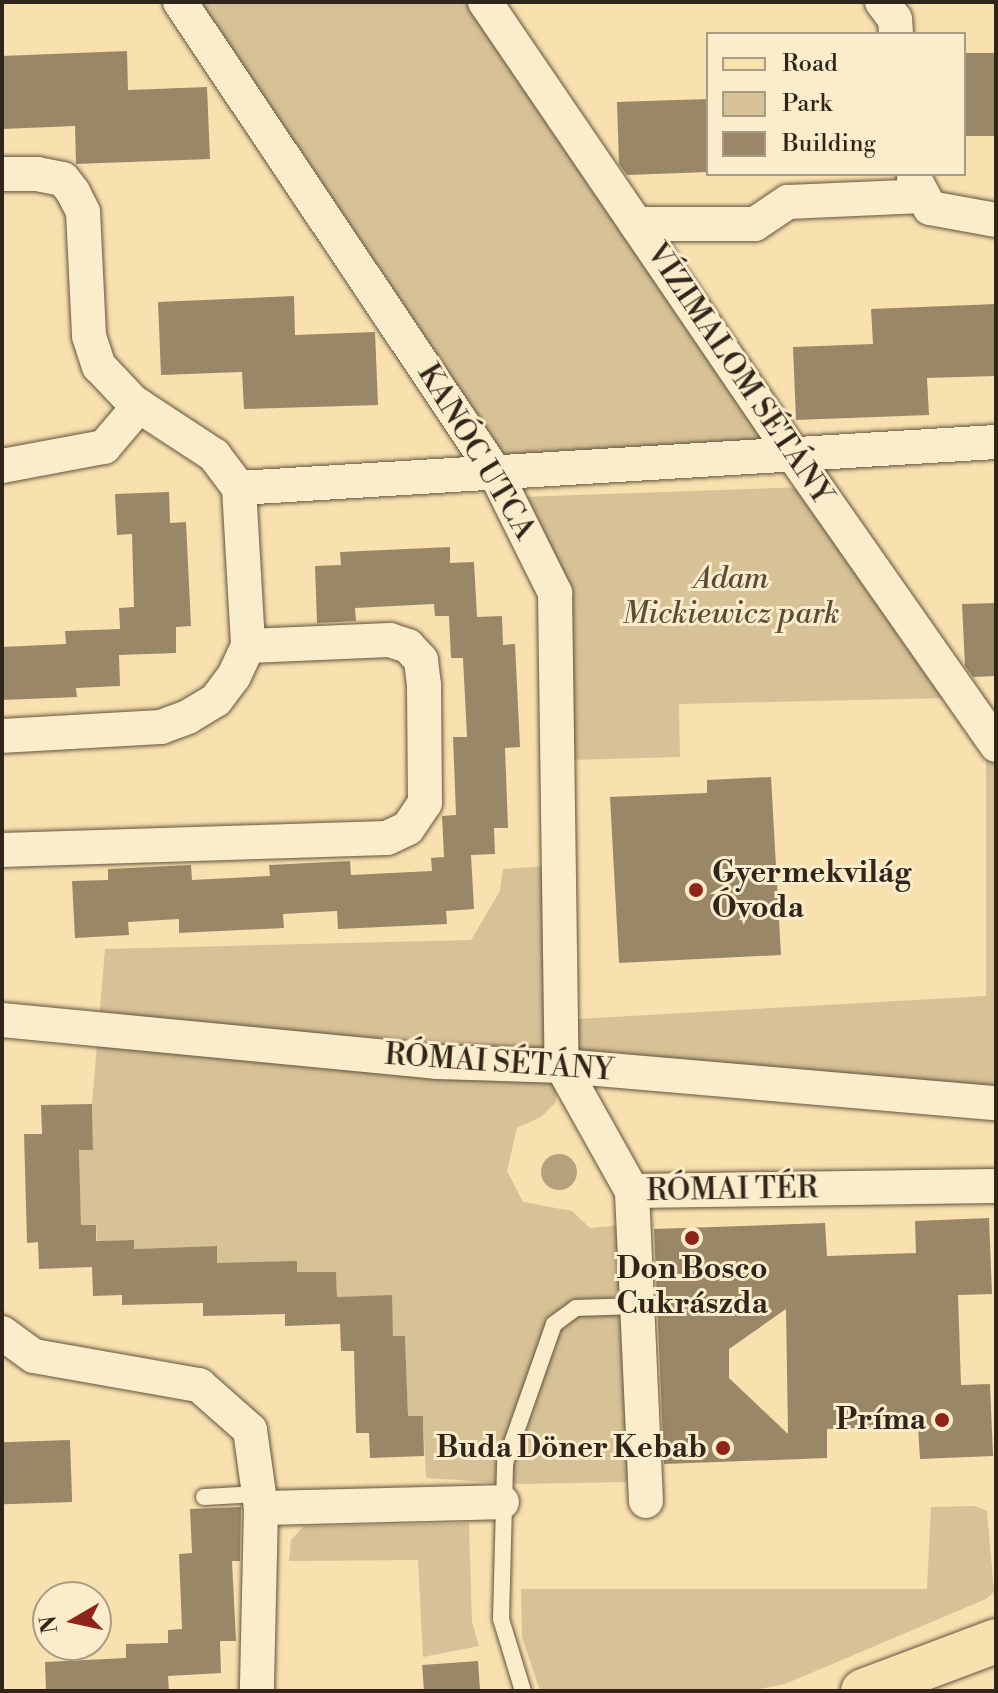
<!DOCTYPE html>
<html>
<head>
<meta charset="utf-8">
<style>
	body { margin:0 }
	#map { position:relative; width:998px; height:1693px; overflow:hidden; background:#f9e1af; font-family:"Libre Bodoni",serif }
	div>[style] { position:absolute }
	.green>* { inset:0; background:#d7c196 }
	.water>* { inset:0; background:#b5a17c }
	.round { border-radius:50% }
	.building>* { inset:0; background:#998767; transform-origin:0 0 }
	.roads { filter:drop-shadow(0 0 2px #62543f) drop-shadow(0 0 2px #62543f) }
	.lane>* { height:16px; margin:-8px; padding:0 8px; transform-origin:8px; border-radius:8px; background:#fbeccb }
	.street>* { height:34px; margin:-17px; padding:0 17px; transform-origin:17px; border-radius:17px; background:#fbeccb }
	.primary>* { height:44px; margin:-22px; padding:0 22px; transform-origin:22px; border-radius:22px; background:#f9e1af }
	.dots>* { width:22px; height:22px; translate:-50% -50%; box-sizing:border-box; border:4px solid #fbeccb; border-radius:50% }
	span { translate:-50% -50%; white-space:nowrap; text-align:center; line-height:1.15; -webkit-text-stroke:6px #fbeccb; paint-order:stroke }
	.street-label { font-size:30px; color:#30251a }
	.park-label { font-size:30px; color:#5a4c39; font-style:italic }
	.poi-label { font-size:30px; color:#30251a; font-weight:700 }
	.left { translate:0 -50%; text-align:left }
	.right { translate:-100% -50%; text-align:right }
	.frame { position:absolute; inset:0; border:4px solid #30251a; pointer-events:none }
	.legend { position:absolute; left:706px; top:32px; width:260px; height:144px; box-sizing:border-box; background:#fbeccb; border:2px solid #aa9c84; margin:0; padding:10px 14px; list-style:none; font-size:24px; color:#30251a }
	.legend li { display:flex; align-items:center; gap:16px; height:40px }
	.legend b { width:40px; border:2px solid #aa9c84 }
	.north { position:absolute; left:32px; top:1581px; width:80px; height:80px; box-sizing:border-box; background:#fbeccb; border:2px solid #aa9c84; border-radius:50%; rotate:261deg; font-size:22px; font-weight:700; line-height:32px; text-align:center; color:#30251a }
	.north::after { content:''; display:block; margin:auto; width:28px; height:36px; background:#8f2418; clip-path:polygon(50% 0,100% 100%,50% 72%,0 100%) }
</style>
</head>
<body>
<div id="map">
	<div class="green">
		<i style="clip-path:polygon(179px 2px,482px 2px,794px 456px,496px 474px)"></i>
		<i style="clip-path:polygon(804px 487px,996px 752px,996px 1100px,578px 1061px,577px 1019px,986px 996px,986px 755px,945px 698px,679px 704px,680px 757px,568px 760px,521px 497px)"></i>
		<i style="clip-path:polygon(560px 865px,556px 1102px,541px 1117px,517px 1128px,507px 1171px,523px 1202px,572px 1211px,590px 1228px,633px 1224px,643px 1433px,626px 1482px,522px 1484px,426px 1478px,423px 1417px,408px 1416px,405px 1336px,393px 1336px,391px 1296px,337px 1297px,336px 1272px,297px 1272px,217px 1263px,216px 1246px,134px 1249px,133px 1240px,97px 1241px,96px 1225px,81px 1225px,79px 1150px,93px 1149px,92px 1104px,105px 949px,471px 940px,500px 891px,503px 869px)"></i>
		<i style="clip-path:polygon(976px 1506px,987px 1511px,994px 1592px,986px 1599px,785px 1684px,750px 1691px,540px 1691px,522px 1637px,521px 1589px,927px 1589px,931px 1507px)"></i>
		<i style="clip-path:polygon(469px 1523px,472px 1622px,479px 1646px,423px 1657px,418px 1560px,289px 1561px,291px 1540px,304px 1526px)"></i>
	</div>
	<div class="water">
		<i class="round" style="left:541px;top:1154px;width:36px;height:36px"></i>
	</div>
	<div class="building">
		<i style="clip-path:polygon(127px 51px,128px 90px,207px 87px,210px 159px,76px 164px,75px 126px,2px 129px,2px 56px)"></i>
		<i style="left:996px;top:53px;width:83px;height:30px;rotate:90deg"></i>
		<i style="clip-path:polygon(708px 99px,708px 172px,627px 175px,619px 164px,617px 102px)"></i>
		<i style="clip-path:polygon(294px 296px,295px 335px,375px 332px,378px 405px,244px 409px,242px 372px,161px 375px,158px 302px)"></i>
		<i style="clip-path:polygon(996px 304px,996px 376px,927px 378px,929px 415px,796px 420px,793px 347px,873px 344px,871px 309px)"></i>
		<i style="clip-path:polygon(169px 492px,170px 523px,186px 522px,191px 626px,176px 627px,176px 653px,119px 655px,120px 686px,76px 688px,77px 697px,2px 700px,2px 647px,66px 644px,65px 631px,120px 629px,119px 608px,134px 607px,132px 534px,117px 535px,115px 494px)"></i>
		<i style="clip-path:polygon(450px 547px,450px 563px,474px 562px,477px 617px,502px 616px,503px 645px,515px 644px,520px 747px,505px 748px,508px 828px,494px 828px,495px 854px,471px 855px,474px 909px,446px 911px,447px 924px,338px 929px,337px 911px,283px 914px,284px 928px,179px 933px,179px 919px,128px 922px,129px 935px,75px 938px,72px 881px,108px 880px,108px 869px,191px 865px,192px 880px,270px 876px,269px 865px,350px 861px,351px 875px,432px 871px,431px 858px,444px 857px,442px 816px,456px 815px,453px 737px,467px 737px,463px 658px,451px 658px,449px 616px,435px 616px,434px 604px,355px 608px,356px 621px,317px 623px,315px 566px,341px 565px,340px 552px)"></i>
		<i style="clip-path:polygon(996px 603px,996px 676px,973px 677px,965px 666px,962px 604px)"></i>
		<i style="clip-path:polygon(771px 777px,781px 955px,619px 963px,610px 797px,707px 793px,707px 780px)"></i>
		<i style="clip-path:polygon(92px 1104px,93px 1150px,79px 1150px,81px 1225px,96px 1225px,96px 1241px,134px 1240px,134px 1249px,217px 1246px,217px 1263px,297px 1261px,297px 1272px,336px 1272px,337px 1297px,392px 1295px,393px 1336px,405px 1336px,408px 1416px,423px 1416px,424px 1456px,370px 1458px,369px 1433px,356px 1433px,354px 1351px,341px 1351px,340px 1324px,285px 1326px,285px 1314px,203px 1316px,203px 1303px,122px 1305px,122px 1295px,93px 1296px,92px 1267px,39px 1269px,38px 1242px,27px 1243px,24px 1134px,42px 1134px,41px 1105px)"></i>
		<i style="clip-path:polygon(evenodd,989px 1218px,992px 1294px,958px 1295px,961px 1385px,990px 1384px,993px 1456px,920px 1459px,918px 1426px,827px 1429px,827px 1458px,664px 1464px,654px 1229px,825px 1223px,827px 1256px,916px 1253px,915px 1221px,989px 1218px,786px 1309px,788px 1434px,729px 1378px,729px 1349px,786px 1309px)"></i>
		<i style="left:70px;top:1440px;width:62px;height:68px;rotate:88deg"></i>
		<i style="clip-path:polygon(241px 1507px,240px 1561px,232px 1561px,236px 1641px,220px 1641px,221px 1673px,168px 1676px,169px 1691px,46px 1691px,45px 1662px,126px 1658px,126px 1644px,168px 1643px,168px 1630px,182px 1629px,179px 1554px,192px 1553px,190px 1509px)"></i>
		<i style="left:478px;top:1661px;width:30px;height:56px;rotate:86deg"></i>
	</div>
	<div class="roads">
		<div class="lane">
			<i style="left:204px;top:1497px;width:55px;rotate:-3.1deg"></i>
			<i style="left:523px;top:1691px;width:75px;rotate:-107deg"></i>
			<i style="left:501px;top:1619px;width:156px;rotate:-88.5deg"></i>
			<i style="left:505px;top:1463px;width:147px;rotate:-70.6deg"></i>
			<i style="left:554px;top:1324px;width:27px;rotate:-36deg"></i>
			<i style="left:576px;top:1308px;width:61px;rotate:-1.9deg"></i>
		</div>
		<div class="street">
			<i style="left:180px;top:2px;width:568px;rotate:56.2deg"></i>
			<i style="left:496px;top:474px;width:133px;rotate:63.6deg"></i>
			<i style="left:555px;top:593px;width:473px;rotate:89.2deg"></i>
			<i style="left:562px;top:1066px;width:143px;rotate:60.8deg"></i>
			<i style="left:485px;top:2px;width:549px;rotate:55.76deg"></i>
			<i style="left:794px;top:456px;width:353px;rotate:55deg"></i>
			<i style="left:882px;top:2px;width:21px;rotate:53deg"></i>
			<i style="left:895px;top:19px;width:15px;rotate:86deg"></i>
			<i style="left:2px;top:174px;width:35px"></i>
			<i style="left:37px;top:174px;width:26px;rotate:11deg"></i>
			<i style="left:63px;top:179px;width:16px;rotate:52deg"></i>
			<i style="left:73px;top:192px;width:22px;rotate:63deg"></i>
			<i style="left:83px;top:212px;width:124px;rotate:87.2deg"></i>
			<i style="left:89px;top:336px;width:32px;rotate:72deg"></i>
			<i style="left:99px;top:366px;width:50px;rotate:46.6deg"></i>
			<i style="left:133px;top:402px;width:97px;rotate:33.2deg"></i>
			<i style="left:214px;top:455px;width:41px;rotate:52.9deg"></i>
			<i style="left:239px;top:488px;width:158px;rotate:86.7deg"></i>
			<i style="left:248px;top:646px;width:33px;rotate:115deg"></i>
			<i style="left:234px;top:676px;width:30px;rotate:127deg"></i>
			<i style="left:216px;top:700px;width:33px;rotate:149deg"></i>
			<i style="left:188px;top:717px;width:29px;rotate:160deg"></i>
			<i style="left:161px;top:727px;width:159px;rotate:176.8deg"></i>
			<i style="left:914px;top:178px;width:34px;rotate:62deg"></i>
			<i style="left:930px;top:208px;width:67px;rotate:10.3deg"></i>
			<i style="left:636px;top:224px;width:119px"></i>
			<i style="left:755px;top:224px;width:40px;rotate:-34deg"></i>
			<i style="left:788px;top:202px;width:135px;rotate:-2.5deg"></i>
			<i style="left:2px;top:466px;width:104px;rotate:-10.6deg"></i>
			<i style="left:104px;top:447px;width:54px;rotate:-49.5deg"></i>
			<i style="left:239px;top:488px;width:758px;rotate:-3.48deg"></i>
			<i style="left:2px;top:850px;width:385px;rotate:-1.8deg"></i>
			<i style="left:387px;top:838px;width:23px;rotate:-25deg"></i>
			<i style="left:408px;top:828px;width:30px;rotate:-56deg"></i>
			<i style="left:425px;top:803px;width:118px;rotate:-90.5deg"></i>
			<i style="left:424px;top:685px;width:25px;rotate:-97deg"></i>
			<i style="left:421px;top:660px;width:19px;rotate:-133deg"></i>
			<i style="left:408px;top:646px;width:19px;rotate:-162deg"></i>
			<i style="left:390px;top:640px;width:142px;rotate:177.6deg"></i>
			<i style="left:2px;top:1020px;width:436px;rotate:5.5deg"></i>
			<i style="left:436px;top:1062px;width:126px;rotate:1.8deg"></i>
			<i style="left:562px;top:1066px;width:436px;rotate:4.9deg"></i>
			<i style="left:2px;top:1333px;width:39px;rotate:36deg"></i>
			<i style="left:34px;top:1356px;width:168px;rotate:10deg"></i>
			<i style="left:199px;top:1385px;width:68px;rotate:41.4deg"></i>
			<i style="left:250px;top:1430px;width:79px;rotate:82deg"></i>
			<i style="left:261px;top:1508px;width:183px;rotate:91.3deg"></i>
			<i style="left:646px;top:1501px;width:310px;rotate:-92.6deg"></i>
			<i style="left:632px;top:1191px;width:364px;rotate:-0.8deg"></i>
			<i style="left:261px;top:1508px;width:241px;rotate:-1.4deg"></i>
		</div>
		<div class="primary">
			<i style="left:863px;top:1691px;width:142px;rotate:-20.6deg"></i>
		</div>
	</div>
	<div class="dots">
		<i style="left:696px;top:890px;background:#8f2418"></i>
		<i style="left:692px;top:1238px;background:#8f2418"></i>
		<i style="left:942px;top:1420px;background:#8f2418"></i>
		<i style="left:723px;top:1448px;background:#8f2418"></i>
	</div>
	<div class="street-label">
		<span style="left:739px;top:374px;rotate:56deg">VÍZIMALOM SÉTÁNY</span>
		<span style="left:476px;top:452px;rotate:59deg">KANÓC UTCA</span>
		<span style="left:499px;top:1063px;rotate:4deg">RÓMAI SÉTÁNY</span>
		<span style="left:732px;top:1190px;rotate:-1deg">RÓMAI TÉR</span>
	</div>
	<div class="park-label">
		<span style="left:731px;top:596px">Adam<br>Mickiewicz park</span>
	</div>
	<div class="poi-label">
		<span class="left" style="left:712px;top:890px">Gyermekvilág<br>Óvoda</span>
		<span style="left:692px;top:1286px">Don Bosco<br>Cukrászda</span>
		<span class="right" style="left:926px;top:1420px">Príma</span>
		<span class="right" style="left:707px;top:1448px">Buda Döner Kebab</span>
	</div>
	<div class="frame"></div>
	<ul class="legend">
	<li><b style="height:10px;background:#f9e1af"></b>Road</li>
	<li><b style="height:22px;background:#d7c196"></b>Park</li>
	<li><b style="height:22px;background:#998767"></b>Building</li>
	</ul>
	<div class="north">N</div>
</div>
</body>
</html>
